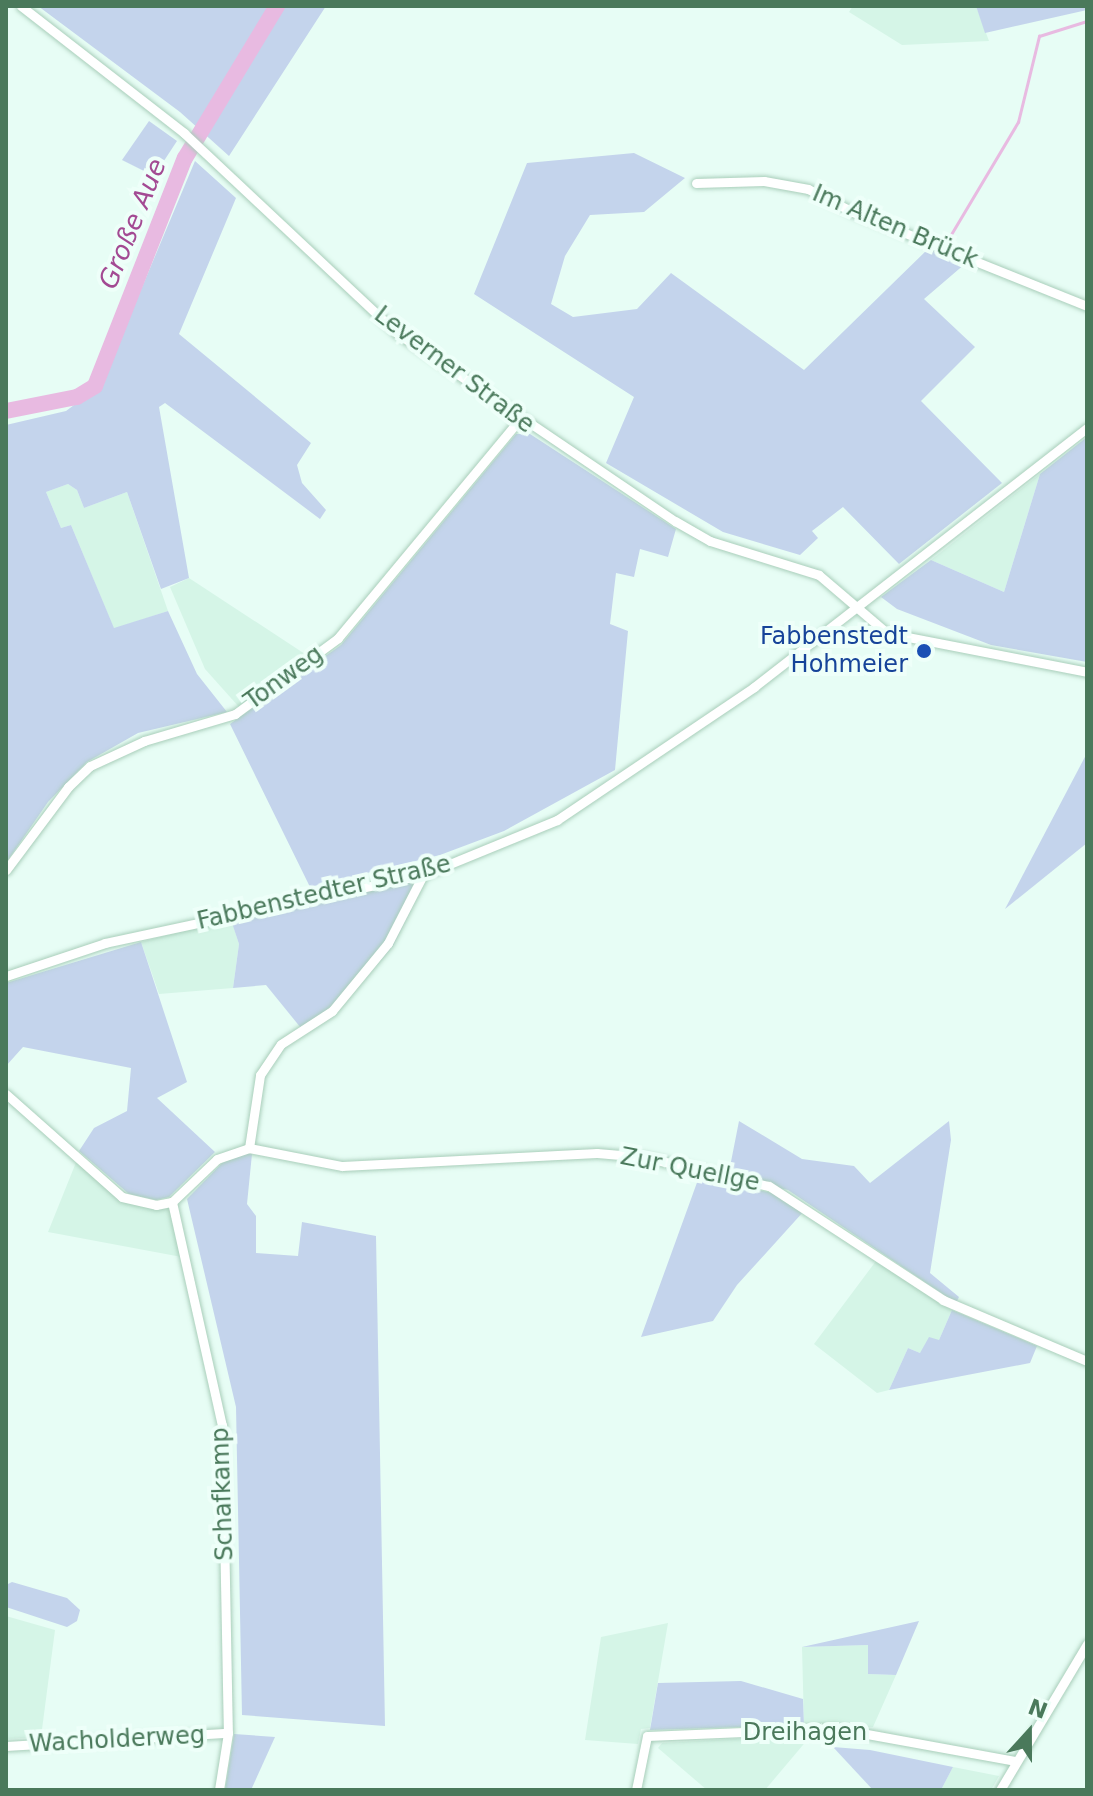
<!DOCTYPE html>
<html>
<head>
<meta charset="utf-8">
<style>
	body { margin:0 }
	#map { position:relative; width:1093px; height:1796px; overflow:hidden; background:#e7fdf5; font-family:"DejaVu Sans",sans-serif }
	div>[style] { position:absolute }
	.residential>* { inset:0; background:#d5f5e7 }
	.green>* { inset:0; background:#c4d4ec }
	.stream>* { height:3px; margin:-1.5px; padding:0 1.5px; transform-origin:1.5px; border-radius:1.5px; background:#e8bae1 }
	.river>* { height:16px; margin:-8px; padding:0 8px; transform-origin:8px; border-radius:8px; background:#e8bae1 }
	.roads { filter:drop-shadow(0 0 2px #a9ceba) drop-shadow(0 0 2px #a9ceba) }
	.minor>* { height:9px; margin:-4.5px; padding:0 4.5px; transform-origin:4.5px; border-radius:4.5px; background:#fff }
	.dots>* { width:22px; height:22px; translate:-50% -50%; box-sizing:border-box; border:4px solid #eefff9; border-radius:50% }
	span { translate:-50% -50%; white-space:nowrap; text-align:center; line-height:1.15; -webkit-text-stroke:8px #eefff9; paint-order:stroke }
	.street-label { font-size:24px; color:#4a795b }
	.transit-label { font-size:24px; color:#164399 }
	.right { translate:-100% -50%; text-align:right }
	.water-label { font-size:26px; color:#a34a93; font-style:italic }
	.frame { position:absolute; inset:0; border:8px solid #4a795b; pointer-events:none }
	.north { position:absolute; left:989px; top:1692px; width:80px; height:80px; -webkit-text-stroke:6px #eefff9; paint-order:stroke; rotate:21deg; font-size:22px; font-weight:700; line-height:32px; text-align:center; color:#4a795b }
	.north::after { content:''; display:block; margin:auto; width:28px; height:36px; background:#4a795b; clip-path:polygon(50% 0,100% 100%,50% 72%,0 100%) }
</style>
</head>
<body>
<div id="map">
	<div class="residential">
		<i style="clip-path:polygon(853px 6px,976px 6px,989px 41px,902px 45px,849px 12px)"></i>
		<i style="clip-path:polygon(1040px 474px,1004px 592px,931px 560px)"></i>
		<i style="clip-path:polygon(68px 484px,77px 490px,84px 508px,127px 492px,168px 611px,114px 629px,71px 525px,61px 528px,46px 492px)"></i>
		<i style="clip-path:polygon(189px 578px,308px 656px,239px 707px,205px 669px,170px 587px)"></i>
		<i style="clip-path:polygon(231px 919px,239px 944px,233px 988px,159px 994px,141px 942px)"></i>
		<i style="clip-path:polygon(77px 1160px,121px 1199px,170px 1205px,187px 1258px,48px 1232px)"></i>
		<i style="clip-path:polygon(876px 1261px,952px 1310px,939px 1340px,920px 1353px,908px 1348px,889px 1390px,877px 1393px,814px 1344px)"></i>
		<i style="clip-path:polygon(6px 1616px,55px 1630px,41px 1737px,6px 1739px)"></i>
		<i style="clip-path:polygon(668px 1623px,650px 1728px,641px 1729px,638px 1744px,585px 1740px,601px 1637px)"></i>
		<i style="clip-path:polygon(868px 1645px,868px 1674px,896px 1675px,873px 1727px,804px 1725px,802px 1647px)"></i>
		<i style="clip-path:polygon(803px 1735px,808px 1739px,765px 1790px,707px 1790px,658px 1748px,662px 1743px)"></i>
		<i style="clip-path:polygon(953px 1767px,999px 1776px,991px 1790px,941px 1790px)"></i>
	</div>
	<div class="green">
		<i style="clip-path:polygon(38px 6px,326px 6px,229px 156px,180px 112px)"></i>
		<i style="clip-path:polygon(976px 6px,1087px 6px,1087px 10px,985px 33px)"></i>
		<i style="clip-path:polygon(149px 121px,177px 141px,154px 176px,122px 160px)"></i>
		<i style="clip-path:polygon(634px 153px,685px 178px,644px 212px,590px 215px,565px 256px,551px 304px,573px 317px,637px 309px,671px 273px,804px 370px,929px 248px,966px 263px,924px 299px,975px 347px,921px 401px,1002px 483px,899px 564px,843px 507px,812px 531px,818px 538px,800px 555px,723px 532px,606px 463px,634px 397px,474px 294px,527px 163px)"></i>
		<i style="clip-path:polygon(195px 161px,236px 198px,179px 334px,311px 443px,297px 465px,302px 483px,326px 510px,320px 519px,165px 403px,159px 407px,189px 578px,161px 589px,127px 492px,84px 508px,77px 490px,68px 484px,46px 492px,61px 528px,71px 525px,114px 628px,168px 611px,197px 674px,227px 712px,138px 733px,87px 762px,48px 802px,6px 863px,6px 425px,66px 411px,101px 385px)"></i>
		<i style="clip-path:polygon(516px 434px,530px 434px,676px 529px,668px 557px,640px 549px,634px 577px,616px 573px,610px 624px,628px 631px,615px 770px,504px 831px,440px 855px,310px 887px,230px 724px,341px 645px)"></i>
		<i style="clip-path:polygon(1087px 437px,1087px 662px,991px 645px,897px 609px,881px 597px,931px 560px,1004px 592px,1040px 474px)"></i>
		<i style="clip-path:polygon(1087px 753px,1087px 843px,1005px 909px)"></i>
		<i style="clip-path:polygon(414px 881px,422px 888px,393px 946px,346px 1001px,305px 1033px,266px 985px,233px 988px,239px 944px,231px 920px)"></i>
		<i style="clip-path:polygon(141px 942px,187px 1082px,157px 1098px,215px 1152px,169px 1197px,156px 1200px,129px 1194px,79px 1151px,94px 1128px,127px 1111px,131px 1068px,23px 1047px,6px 1066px,6px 983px)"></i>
		<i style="clip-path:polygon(739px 1121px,802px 1159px,854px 1166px,870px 1183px,949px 1121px,951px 1140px,930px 1273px,959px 1297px,956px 1303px,788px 1190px,728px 1177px)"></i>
		<i style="clip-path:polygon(240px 1154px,252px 1154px,247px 1204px,256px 1216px,256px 1253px,298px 1256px,302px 1222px,376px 1236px,385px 1726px,242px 1715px,236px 1407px,187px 1199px,226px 1159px)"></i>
		<i style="clip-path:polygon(699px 1177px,781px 1195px,804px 1211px,737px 1285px,713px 1321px,641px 1337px)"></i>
		<i style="clip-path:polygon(952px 1310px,1037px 1346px,1030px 1363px,889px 1390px,908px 1348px,920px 1353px,929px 1337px,939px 1340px)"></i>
		<i style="clip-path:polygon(12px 1582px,67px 1598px,80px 1610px,77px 1621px,67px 1627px,6px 1607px,6px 1585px)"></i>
		<i style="clip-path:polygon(919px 1621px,896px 1675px,868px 1674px,868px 1645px,802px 1647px)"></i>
		<i style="clip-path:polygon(741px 1681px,803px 1699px,804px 1725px,650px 1730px,658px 1683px)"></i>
		<i style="clip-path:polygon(234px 1734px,275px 1737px,251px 1790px,225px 1790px)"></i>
		<i style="clip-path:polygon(833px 1747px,870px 1750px,953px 1767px,941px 1790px,873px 1790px)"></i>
	</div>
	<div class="stream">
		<i style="left:947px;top:241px;width:139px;rotate:-59.2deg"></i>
		<i style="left:1018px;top:122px;width:89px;rotate:-76.3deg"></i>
		<i style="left:1039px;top:36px;width:50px;rotate:-17.4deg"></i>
	</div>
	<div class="river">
		<i style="left:6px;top:411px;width:72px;rotate:-11.2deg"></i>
		<i style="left:77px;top:397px;width:21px;rotate:-31deg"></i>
		<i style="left:95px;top:386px;width:245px;rotate:-68.5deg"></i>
		<i style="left:185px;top:158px;width:178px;rotate:-58.8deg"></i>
	</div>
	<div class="roads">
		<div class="minor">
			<i style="left:21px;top:6px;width:207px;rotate:37.9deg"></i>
			<i style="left:184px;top:133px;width:292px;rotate:43.2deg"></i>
			<i style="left:397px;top:333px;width:336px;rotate:34.1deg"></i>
			<i style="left:675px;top:521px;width:40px;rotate:29.7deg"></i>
			<i style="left:710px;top:541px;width:114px;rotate:17.3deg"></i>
			<i style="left:819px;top:575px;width:89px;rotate:40.5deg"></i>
			<i style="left:887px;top:633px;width:204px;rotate:11deg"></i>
			<i style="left:696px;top:183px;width:68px;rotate:-1.7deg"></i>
			<i style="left:764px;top:181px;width:45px;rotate:10.3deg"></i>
			<i style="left:808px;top:189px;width:51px;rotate:27.1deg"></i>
			<i style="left:853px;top:212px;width:252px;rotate:21.9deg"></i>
			<i style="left:6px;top:870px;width:104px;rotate:-53.2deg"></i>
			<i style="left:68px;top:787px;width:30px;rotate:-44deg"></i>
			<i style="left:90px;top:766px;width:60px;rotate:-24.8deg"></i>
			<i style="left:144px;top:741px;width:95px;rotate:-16.5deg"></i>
			<i style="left:235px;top:714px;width:128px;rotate:-36.4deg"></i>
			<i style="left:338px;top:638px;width:283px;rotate:-50.3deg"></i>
			<i style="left:6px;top:976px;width:104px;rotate:-18.4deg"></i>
			<i style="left:105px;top:943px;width:325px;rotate:-12.1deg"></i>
			<i style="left:423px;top:875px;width:145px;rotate:-22.3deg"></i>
			<i style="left:557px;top:820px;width:238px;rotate:-34deg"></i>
			<i style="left:754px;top:687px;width:422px;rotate:-37.9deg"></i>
			<i style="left:6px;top:1094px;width:155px;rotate:41.6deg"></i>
			<i style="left:122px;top:1197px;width:35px;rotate:13deg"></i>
			<i style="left:156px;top:1205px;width:16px;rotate:-11deg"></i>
			<i style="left:172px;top:1202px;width:62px;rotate:-43.7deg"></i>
			<i style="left:217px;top:1159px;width:34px;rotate:-19deg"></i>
			<i style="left:249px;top:1148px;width:74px;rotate:-81.4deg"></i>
			<i style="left:260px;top:1075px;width:37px;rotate:-56deg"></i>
			<i style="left:281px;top:1044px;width:61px;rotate:-32.9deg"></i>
			<i style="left:332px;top:1011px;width:88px;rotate:-50.5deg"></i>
			<i style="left:388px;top:943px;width:76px;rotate:-62.8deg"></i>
			<i style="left:249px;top:1148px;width:95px;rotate:11deg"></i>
			<i style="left:342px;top:1166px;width:255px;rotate:-2.9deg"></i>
			<i style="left:597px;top:1153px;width:47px;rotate:4.9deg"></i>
			<i style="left:644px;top:1157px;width:128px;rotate:13.1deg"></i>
			<i style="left:769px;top:1186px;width:208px;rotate:33.2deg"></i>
			<i style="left:943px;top:1300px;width:156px;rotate:23deg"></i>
			<i style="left:172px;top:1202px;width:229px;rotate:77.4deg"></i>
			<i style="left:222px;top:1425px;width:308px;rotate:88.9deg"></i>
			<i style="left:228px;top:1733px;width:58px;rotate:99deg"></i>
			<i style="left:6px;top:1746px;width:222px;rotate:-3.4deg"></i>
			<i style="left:636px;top:1790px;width:55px;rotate:-78.5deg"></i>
			<i style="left:647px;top:1736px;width:187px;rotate:-2.4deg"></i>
			<i style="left:834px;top:1728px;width:185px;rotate:10.3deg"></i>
			<i style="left:1000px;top:1790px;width:170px;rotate:-59.2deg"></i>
		</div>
	</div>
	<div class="dots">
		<i style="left:924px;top:651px;background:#1a4fb4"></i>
	</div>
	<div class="street-label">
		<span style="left:895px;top:227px;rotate:23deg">Im Alten Brück</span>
		<span style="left:454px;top:370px;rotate:37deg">Leverner Straße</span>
		<span style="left:284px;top:678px;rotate:-36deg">Tonweg</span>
		<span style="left:324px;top:893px;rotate:-13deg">Fabbenstedter Straße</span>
		<span style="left:690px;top:1170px;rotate:11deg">Zur Quellge</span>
		<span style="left:223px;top:1494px;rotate:-92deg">Schafkamp</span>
		<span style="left:805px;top:1733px">Dreihagen</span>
		<span style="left:117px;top:1740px;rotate:-3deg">Wacholderweg</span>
	</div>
	<div class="transit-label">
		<span class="right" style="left:908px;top:651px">Fabbenstedt<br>Hohmeier</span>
	</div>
	<div class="water-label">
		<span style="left:133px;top:224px;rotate:-68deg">Große Aue</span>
	</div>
	<div class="frame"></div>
	<div class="north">N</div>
</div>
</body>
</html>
